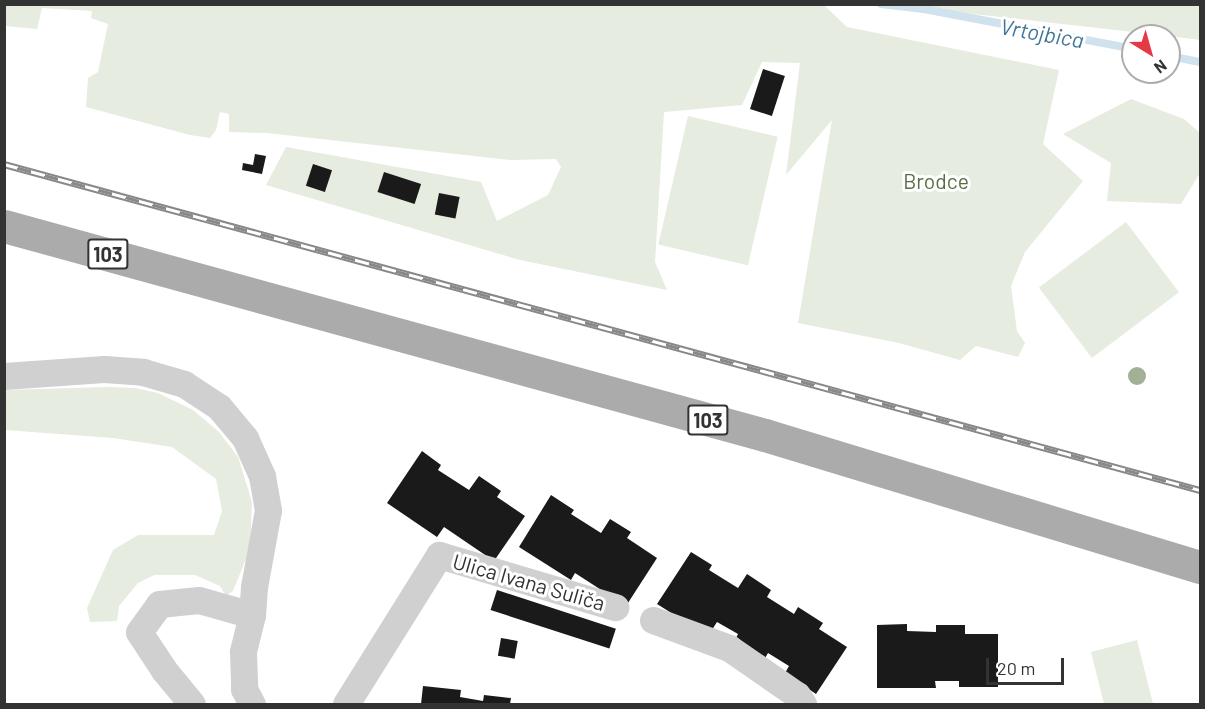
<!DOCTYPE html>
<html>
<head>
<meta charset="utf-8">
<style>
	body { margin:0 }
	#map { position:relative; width:1205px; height:709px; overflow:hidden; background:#fff; font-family:Barlow,sans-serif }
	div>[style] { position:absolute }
	.green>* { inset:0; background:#e6ecdf; transform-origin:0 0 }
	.stream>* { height:8px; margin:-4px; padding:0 4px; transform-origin:4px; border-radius:4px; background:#cfe2ee }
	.building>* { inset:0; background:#1a1a1a; transform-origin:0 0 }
	.minor>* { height:27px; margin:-13.5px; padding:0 13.5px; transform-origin:13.5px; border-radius:13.5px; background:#d0d0d0 }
	.major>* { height:33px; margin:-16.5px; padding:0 16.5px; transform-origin:16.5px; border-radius:16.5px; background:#ababab }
	.rail>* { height:7px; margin-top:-3.5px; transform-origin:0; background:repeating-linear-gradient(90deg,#fff 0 14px,#888 0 28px); box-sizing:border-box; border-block:2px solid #888 }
	.trees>* { width:18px; height:18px; margin:-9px; border-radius:50%; background:#a2b095 }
	span { translate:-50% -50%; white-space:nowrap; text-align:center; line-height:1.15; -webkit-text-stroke:6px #fff; paint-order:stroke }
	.shield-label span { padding:2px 4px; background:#fff; border:2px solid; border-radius:4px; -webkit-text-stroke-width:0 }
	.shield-label { font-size:20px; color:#333; font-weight:700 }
	.park-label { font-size:21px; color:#56703f }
	.street-label { font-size:21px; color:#333 }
	.water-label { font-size:22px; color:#3f7597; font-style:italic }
	.frame { position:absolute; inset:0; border:6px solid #333; pointer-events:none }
	.north { position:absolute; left:1121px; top:24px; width:60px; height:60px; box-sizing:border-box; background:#fff; border:2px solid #adadad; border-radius:50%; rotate:143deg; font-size:16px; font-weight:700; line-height:24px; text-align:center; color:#333 }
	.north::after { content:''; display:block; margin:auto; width:21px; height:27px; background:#e63946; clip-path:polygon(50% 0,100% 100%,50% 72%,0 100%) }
	.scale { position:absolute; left:986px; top:658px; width:78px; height:27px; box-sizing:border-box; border:3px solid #333; border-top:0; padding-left:8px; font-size:18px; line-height:21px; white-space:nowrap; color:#333; -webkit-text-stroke:4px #fff; paint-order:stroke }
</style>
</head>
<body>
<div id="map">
	<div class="green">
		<i style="clip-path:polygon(815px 4px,825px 6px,847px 27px,1059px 70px,1043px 144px,1083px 181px,1025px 252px,1011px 286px,1017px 331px,1025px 343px,1018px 357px,976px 346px,960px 360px,899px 343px,798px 323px,832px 120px,786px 175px,800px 63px,762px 62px,742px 105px,664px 112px,655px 262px,667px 290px,520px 260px,266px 185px,286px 147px,481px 182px,497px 221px,548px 195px,561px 167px,556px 159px,511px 160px,267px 133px,229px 132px,229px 114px,220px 112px,216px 130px,210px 138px,190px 135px,86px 107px,88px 78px,98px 72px,108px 24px,91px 18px,92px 11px,42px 8px,37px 29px,5px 26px,4px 5px)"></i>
		<i style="clip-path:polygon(894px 5px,1200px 5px,1200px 40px,1169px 36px)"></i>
		<i style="clip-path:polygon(1131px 99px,1184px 119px,1200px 133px,1200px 173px,1181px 204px,1107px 201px,1111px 163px,1063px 134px)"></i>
		<i style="left:688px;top:116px;width:92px;height:132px;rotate:13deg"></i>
		<i style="left:1126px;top:222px;width:88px;height:109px;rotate:53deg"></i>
		<i style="clip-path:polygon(108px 387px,135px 388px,158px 393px,193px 410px,219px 432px,238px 457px,252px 502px,250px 549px,233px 591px,226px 596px,220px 586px,195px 575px,154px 575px,138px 583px,119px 606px,117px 621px,90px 622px,87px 608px,113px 550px,138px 535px,214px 535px,222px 511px,216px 479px,172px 447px,113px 438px,5px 430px,5px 390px)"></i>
		<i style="clip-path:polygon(1137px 640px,1153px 704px,1104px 704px,1091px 652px)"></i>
	</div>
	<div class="stream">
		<i style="left:881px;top:4px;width:43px;rotate:6.6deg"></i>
		<i style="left:924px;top:9px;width:213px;rotate:10.8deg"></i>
		<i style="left:1169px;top:56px;width:32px;rotate:11deg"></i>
	</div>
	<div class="building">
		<i style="left:763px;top:69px;width:23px;height:42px;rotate:18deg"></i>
		<i style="clip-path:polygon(255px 154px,266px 156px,262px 174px,242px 170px,243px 163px,253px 165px)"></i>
		<i style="left:313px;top:164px;width:20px;height:23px;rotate:18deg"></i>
		<i style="left:384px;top:172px;width:39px;height:21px;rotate:18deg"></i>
		<i style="left:439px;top:193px;width:21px;height:22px;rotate:11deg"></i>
		<i style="clip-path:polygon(422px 451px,441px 465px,438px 470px,469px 490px,479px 476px,501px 491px,497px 497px,525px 516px,494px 561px,444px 527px,437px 537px,387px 503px)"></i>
		<i style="clip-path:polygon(551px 495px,574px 510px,571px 514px,601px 533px,610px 519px,631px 532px,627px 538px,657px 558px,626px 606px,575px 573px,571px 580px,519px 547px)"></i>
		<i style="clip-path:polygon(691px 552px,712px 565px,709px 570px,738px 588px,747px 574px,771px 590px,767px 597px,794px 614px,798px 607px,823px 623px,819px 629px,847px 647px,816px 694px,785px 673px,789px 666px,768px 653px,764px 660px,734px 642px,738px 634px,717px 622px,708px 636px,657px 604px)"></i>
		<i style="left:497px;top:590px;width:125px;height:21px;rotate:18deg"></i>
		<i style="clip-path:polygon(907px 624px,907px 631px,936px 632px,936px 625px,965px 625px,965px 634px,998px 634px,998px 687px,959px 687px,959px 681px,935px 681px,936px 688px,877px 688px,877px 625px)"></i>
		<i style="left:501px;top:638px;width:17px;height:18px;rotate:10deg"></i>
		<i style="clip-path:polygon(423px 686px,461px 690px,460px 697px,483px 701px,484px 695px,511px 698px,510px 704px,421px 704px)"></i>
	</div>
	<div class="minor">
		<i style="left:4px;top:376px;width:100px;rotate:-4deg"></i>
		<i style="left:104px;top:369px;width:39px;rotate:4deg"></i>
		<i style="left:143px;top:372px;width:43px;rotate:16.3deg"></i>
		<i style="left:184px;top:384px;width:42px;rotate:33.3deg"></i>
		<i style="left:219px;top:407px;width:40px;rotate:50deg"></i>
		<i style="left:245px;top:438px;width:42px;rotate:65.9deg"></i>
		<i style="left:262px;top:476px;width:35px;rotate:80deg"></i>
		<i style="left:268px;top:510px;width:78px;rotate:100.3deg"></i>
		<i style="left:254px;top:587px;width:28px;rotate:94deg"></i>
		<i style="left:252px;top:615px;width:38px;rotate:104deg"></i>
		<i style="left:243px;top:652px;width:37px;rotate:88deg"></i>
		<i style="left:244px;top:689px;width:17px;rotate:62deg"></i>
		<i style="left:653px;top:620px;width:81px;rotate:20.2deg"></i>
		<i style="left:729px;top:648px;width:83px;rotate:34.7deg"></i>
		<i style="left:797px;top:695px;width:11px;rotate:56deg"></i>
		<i style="left:192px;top:704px;width:44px;rotate:-129.5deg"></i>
		<i style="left:164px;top:670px;width:45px;rotate:-123.3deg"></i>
		<i style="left:139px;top:632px;width:34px;rotate:-54deg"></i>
		<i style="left:159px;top:604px;width:40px;rotate:-5.7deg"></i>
		<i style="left:199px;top:600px;width:55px;rotate:15.8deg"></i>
		<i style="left:346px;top:704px;width:176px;rotate:-58deg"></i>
		<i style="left:439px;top:555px;width:184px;rotate:16.5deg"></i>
	</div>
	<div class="major">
		<i style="left:4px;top:226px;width:789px;rotate:15.36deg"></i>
		<i style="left:765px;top:435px;width:455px;rotate:16.9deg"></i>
	</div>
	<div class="rail">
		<i style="left:4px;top:164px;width:1240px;rotate:15.25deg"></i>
	</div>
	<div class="trees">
		<i style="left:1137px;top:376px"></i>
	</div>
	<div class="shield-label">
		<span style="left:108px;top:254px">103</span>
		<span style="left:708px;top:420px">103</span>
	</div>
	<div class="park-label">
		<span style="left:936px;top:181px">Brodce</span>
	</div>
	<div class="street-label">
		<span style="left:529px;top:582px;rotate:16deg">Ulica Ivana Suliča</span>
	</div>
	<div class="water-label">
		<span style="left:1042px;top:33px;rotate:10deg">Vrtojbica</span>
	</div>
	<div class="frame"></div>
	<div class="north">N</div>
	<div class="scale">20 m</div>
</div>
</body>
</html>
